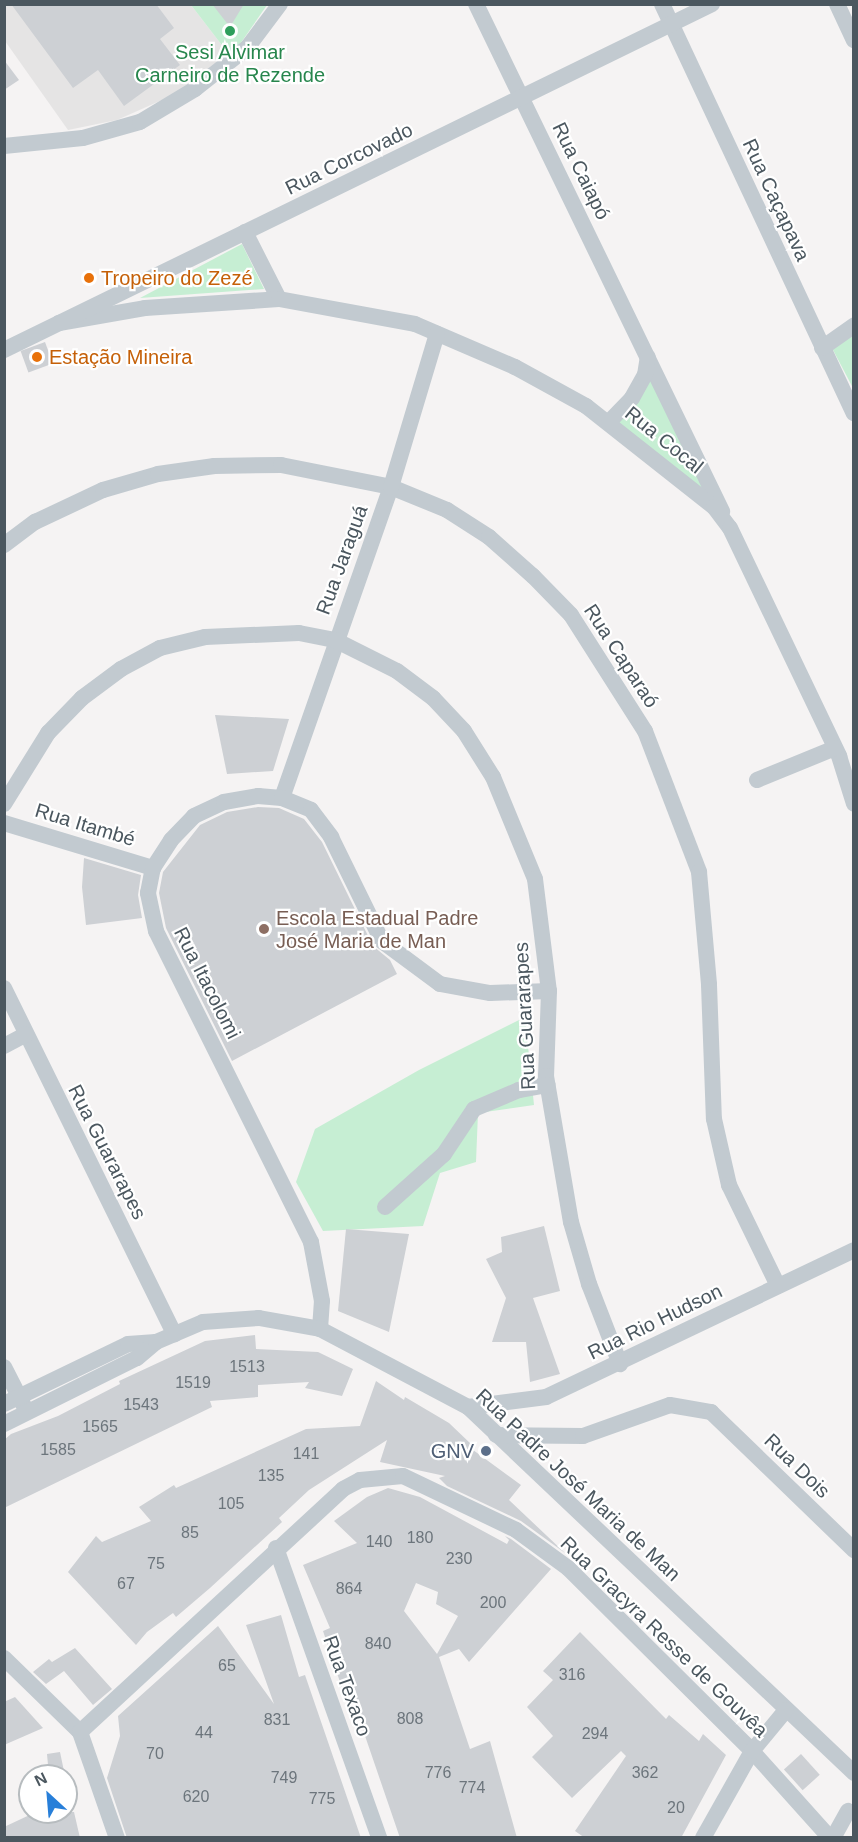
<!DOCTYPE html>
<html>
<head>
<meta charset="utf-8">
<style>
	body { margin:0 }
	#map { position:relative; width:858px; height:1842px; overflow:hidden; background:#f5f3f3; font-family:Arial,sans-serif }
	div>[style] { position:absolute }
	.education>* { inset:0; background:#e5e4e4 }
	.green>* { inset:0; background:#c6eed3 }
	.building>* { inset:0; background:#cdd0d4; transform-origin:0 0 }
	.minor>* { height:16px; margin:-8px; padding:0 8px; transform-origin:8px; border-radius:8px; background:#c2cad0 }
	.dots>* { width:16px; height:16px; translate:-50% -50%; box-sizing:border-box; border:3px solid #fff; border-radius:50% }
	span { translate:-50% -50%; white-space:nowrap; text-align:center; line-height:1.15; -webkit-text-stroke:4.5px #fff; paint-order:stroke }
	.number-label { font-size:16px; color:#6c757c }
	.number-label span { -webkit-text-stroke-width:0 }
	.leisure-label { font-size:20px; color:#27864d }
	.street-label { font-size:20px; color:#4b575f }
	.food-label { font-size:20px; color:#c56008 }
	.left { translate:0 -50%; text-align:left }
	.education-label { font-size:20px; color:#785e54 }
	.service-label { font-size:20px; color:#4e5e75 }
	.right { translate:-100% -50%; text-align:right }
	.frame { position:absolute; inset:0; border:6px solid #4b575f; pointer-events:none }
	.north { position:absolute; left:18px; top:1764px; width:60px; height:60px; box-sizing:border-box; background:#fff; border:2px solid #b7bcbf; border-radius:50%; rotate:334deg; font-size:16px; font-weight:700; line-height:24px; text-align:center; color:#4b575f }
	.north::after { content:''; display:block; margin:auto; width:21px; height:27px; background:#287fd9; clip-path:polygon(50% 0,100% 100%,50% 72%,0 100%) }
</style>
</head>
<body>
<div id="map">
	<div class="education">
		<i style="clip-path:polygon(4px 5px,191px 5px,231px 57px,180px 92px,117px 120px,68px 130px,5px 41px)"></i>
	</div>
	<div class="green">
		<i style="clip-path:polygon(191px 5px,267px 5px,231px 57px)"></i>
		<i style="clip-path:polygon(242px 244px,264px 289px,140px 298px)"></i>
		<i style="clip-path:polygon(853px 335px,853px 388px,832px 348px)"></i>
		<i style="clip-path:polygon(652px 376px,709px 494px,614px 421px)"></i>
		<i style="clip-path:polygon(525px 1017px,534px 1105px,478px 1113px,476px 1162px,440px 1173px,423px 1226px,323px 1231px,296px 1182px,315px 1129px,419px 1070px)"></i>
	</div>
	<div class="building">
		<i style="clip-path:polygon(11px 4px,156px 4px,174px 28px,160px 39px,180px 65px,124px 106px,98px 70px,73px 88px)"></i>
		<i style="clip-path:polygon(212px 4px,244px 4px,230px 27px)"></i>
		<i style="clip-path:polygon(4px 60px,19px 80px,4px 90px)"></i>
		<i style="left:45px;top:342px;width:23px;height:26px;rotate:70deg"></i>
		<i style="clip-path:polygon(215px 715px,289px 719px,273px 771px,227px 774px)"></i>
		<i style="clip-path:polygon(258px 807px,279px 808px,304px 819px,322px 842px,373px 946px,390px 960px,397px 974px,232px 1061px,166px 928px,159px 893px,163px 872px,200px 825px,227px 812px)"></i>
		<i style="clip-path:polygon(84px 858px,141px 875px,138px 895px,142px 918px,86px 925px,82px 887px)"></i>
		<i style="clip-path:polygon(544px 1226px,560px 1291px,533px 1298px,560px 1374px,530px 1382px,526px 1342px,492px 1342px,506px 1298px,486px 1259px,502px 1252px,501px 1237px)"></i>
		<i style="clip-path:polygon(346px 1229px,409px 1234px,389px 1332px,338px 1311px)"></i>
		<i style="clip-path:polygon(255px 1335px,256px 1349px,318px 1352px,353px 1369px,342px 1396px,305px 1388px,309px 1382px,258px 1385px,258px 1397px,210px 1401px,212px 1407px,4px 1508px,4px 1440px,11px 1434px,58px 1416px,120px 1384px,119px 1381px,205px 1341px)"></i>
		<i style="clip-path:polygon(376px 1381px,404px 1400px,405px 1397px,449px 1423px,471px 1444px,469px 1447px,521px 1485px,509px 1500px,565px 1553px,521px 1521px,447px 1486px,439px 1478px,445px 1476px,380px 1462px,387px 1440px,309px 1490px,279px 1518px,282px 1522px,210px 1588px,176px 1617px,173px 1613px,147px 1632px,136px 1645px,68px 1572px,96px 1536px,102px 1542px,151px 1521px,139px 1507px,174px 1485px,176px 1488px,306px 1429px,360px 1426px)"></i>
		<i style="clip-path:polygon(evenodd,388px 1488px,420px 1497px,507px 1544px,509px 1540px,505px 1536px,511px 1539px,551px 1569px,469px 1662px,459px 1649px,439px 1657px,470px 1749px,490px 1741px,517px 1838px,400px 1838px,350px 1692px,344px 1694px,323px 1631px,330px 1628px,303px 1565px,357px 1543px,334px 1521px,367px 1497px,388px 1488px,416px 1583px,438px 1592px,436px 1604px,458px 1616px,437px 1654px,404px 1611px,416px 1583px)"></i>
		<i style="clip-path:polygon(281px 1615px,299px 1677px,305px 1675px,361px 1838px,127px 1838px,107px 1778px,120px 1736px,118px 1716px,218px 1626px,274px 1704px,246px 1625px)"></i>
		<i style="clip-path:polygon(580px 1632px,666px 1719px,669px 1715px,699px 1741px,703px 1734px,726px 1755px,681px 1838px,585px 1838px,575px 1831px,626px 1756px,621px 1751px,572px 1798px,532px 1757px,553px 1736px,527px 1707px,553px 1680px,543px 1671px)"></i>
		<i style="clip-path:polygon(75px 1648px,112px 1689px,93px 1705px,64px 1671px,46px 1684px,33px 1672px,49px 1659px,52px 1662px)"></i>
		<i style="clip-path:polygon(15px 1697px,43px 1728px,4px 1745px,4px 1702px)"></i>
		<i style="clip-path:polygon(60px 1752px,65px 1776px,49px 1776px,47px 1754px)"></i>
		<i style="left:801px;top:1754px;width:28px;height:23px;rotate:48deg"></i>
		<i style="clip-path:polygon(36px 1812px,74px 1812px,80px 1838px,4px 1838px,4px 1827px)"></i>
	</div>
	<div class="minor">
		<i style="left:476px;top:4px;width:564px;rotate:64.12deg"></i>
		<i style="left:662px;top:4px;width:452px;rotate:64.9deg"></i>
		<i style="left:837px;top:4px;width:40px;rotate:65deg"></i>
		<i style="left:4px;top:146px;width:79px;rotate:-5.8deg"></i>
		<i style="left:83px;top:138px;width:59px;rotate:-15.7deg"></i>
		<i style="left:140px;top:122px;width:64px;rotate:-31deg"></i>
		<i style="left:195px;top:89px;width:66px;rotate:-38.3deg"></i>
		<i style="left:247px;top:48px;width:55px;rotate:-53.1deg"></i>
		<i style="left:245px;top:232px;width:75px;rotate:63.1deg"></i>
		<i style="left:59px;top:323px;width:87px;rotate:-9.9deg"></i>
		<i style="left:145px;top:308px;width:134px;rotate:-3.8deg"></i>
		<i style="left:279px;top:299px;width:138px;rotate:10.4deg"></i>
		<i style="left:415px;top:324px;width:109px;rotate:23.3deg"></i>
		<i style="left:515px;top:367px;width:81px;rotate:28.8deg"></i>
		<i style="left:586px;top:406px;width:163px;rotate:38.3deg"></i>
		<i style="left:714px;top:507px;width:26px;rotate:53deg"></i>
		<i style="left:730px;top:528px;width:253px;rotate:64.4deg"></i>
		<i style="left:839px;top:756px;width:50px;rotate:72.6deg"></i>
		<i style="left:822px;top:348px;width:39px;rotate:-35deg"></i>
		<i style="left:4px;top:350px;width:788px;rotate:-26.04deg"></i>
		<i style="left:609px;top:422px;width:33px;rotate:-46deg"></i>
		<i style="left:632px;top:398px;width:26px;rotate:-61deg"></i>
		<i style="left:645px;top:375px;width:18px;rotate:-81deg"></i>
		<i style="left:4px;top:545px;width:39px;rotate:-37deg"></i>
		<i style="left:35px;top:522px;width:75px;rotate:-25.2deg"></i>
		<i style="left:103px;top:490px;width:57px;rotate:-16.2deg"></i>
		<i style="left:158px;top:474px;width:57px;rotate:-8.1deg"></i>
		<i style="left:214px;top:466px;width:67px;rotate:-0.9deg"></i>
		<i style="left:281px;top:465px;width:112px;rotate:11.3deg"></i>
		<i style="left:391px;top:487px;width:61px;rotate:22.3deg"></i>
		<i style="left:447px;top:510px;width:50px;rotate:32.7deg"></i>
		<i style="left:489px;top:537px;width:59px;rotate:41.6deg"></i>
		<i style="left:533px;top:576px;width:54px;rotate:45.7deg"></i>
		<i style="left:571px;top:615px;width:138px;rotate:57.5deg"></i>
		<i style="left:645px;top:731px;width:151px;rotate:69deg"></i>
		<i style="left:699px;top:872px;width:113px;rotate:84.9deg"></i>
		<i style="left:709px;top:985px;width:134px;rotate:87.9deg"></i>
		<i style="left:714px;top:1119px;width:68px;rotate:77.2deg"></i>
		<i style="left:729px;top:1185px;width:112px;rotate:64.1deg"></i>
		<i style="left:757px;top:780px;width:84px;rotate:-22.3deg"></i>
		<i style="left:282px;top:798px;width:330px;rotate:-70.7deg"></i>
		<i style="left:391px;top:487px;width:160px;rotate:-73.3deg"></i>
		<i style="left:4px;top:804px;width:84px;rotate:-58.2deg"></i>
		<i style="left:48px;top:733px;width:49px;rotate:-45.8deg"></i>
		<i style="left:82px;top:698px;width:49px;rotate:-36.6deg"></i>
		<i style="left:121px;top:669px;width:44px;rotate:-28.3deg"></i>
		<i style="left:160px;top:648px;width:46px;rotate:-13.7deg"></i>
		<i style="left:205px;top:637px;width:94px;rotate:-2.4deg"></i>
		<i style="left:299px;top:633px;width:37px;rotate:11deg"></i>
		<i style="left:335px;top:640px;width:69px;rotate:26.6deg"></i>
		<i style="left:397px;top:671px;width:45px;rotate:36.9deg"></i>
		<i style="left:433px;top:698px;width:45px;rotate:46.8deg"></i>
		<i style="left:464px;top:731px;width:54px;rotate:57.8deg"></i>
		<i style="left:493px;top:777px;width:110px;rotate:67.6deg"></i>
		<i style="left:535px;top:879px;width:113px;rotate:82.9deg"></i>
		<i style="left:549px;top:991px;width:85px;rotate:92deg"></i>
		<i style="left:546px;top:1076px;width:148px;rotate:80.3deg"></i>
		<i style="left:571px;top:1222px;width:65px;rotate:73.8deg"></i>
		<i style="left:589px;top:1284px;width:86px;rotate:68.8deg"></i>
		<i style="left:4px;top:823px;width:156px;rotate:16.8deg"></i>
		<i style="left:4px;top:988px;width:386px;rotate:63.8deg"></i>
		<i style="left:4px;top:1046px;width:24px;rotate:-28deg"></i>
		<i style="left:385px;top:1207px;width:79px;rotate:-41.9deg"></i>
		<i style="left:444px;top:1154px;width:54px;rotate:-56.3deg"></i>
		<i style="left:474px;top:1109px;width:49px;rotate:-22.9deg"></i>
		<i style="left:519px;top:1090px;width:29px;rotate:-10deg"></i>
		<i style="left:320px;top:1329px;width:28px;rotate:-86deg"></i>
		<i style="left:322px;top:1301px;width:60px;rotate:-100.6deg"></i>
		<i style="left:311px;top:1242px;width:347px;rotate:-116.5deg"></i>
		<i style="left:156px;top:931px;width:39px;rotate:-102deg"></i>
		<i style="left:148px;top:893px;width:25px;rotate:-79deg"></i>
		<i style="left:153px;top:868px;width:33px;rotate:-57deg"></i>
		<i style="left:171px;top:840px;width:33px;rotate:-46deg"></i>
		<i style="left:194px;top:816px;width:33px;rotate:-25deg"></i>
		<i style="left:224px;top:802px;width:35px;rotate:-10deg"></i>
		<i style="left:258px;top:796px;width:24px;rotate:5deg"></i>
		<i style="left:282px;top:798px;width:31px;rotate:22deg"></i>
		<i style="left:311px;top:810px;width:34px;rotate:53deg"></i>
		<i style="left:331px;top:837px;width:116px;rotate:63.9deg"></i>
		<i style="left:382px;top:941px;width:72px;rotate:36.6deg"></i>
		<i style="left:440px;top:984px;width:51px;rotate:10.2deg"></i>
		<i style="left:490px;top:993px;width:59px;rotate:-1.9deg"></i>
		<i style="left:4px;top:1367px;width:44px;rotate:62.9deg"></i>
		<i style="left:4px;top:1404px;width:138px;rotate:-25.8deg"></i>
		<i style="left:128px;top:1344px;width:28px;rotate:-4deg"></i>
		<i style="left:468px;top:1407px;width:79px;rotate:-7.3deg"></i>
		<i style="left:546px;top:1397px;width:341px;rotate:-25.5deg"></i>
		<i style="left:4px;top:1424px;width:148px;rotate:-26.4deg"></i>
		<i style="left:137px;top:1358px;width:25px;rotate:-40deg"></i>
		<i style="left:156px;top:1342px;width:51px;rotate:-23.1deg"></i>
		<i style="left:203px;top:1322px;width:56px;rotate:-4.1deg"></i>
		<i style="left:259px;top:1318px;width:62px;rotate:10.2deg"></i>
		<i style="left:320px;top:1329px;width:167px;rotate:27.8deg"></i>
		<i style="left:468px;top:1407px;width:532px;rotate:43.48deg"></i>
		<i style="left:496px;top:1435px;width:87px;rotate:0.7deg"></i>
		<i style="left:583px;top:1436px;width:92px;rotate:-19.6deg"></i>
		<i style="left:670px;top:1405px;width:42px;rotate:9.7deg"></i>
		<i style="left:711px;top:1412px;width:199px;rotate:44deg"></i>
		<i style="left:276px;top:1548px;width:308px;rotate:70.4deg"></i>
		<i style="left:4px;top:1658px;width:106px;rotate:44.2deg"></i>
		<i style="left:80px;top:1732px;width:112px;rotate:70.8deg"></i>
		<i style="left:80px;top:1732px;width:358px;rotate:-42.7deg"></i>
		<i style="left:343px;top:1489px;width:19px;rotate:-28deg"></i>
		<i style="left:360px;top:1480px;width:43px;rotate:-5.3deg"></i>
		<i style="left:403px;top:1476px;width:125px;rotate:25.5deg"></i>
		<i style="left:516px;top:1530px;width:64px;rotate:36.2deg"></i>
		<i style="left:568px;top:1568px;width:260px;rotate:44.8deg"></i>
		<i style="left:752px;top:1751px;width:117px;rotate:48.1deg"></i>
		<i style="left:703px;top:1838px;width:100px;rotate:-60.6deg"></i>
		<i style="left:752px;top:1751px;width:53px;rotate:-50.3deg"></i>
		<i style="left:833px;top:1838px;width:31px;rotate:-61deg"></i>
	</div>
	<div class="dots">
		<i style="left:230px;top:31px;background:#2e9e5b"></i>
		<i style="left:89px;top:278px;background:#e8710a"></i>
		<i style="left:37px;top:357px;background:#e8710a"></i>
		<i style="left:264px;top:929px;background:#8d6e63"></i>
		<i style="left:486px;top:1451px;background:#5c6f8a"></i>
	</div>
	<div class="number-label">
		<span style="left:247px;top:1367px">1513</span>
		<span style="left:193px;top:1383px">1519</span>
		<span style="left:141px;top:1405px">1543</span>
		<span style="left:100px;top:1427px">1565</span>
		<span style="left:58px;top:1450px">1585</span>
		<span style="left:306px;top:1454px">141</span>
		<span style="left:271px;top:1476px">135</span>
		<span style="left:231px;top:1504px">105</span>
		<span style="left:190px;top:1533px">85</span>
		<span style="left:420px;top:1538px">180</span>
		<span style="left:379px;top:1542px">140</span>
		<span style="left:459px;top:1559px">230</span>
		<span style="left:156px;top:1564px">75</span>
		<span style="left:126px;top:1584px">67</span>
		<span style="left:349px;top:1589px">864</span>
		<span style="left:493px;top:1603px">200</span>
		<span style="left:378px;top:1644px">840</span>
		<span style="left:227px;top:1666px">65</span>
		<span style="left:572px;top:1675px">316</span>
		<span style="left:410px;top:1719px">808</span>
		<span style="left:277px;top:1720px">831</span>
		<span style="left:204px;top:1733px">44</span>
		<span style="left:595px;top:1734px">294</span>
		<span style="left:155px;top:1754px">70</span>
		<span style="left:438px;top:1773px">776</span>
		<span style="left:645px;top:1773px">362</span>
		<span style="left:284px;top:1778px">749</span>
		<span style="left:472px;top:1788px">774</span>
		<span style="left:196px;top:1797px">620</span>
		<span style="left:322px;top:1799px">775</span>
		<span style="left:676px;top:1808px">20</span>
	</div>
	<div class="leisure-label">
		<span style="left:230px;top:64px">Sesi Alvimar<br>Carneiro de Rezende</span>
	</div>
	<div class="street-label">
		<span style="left:349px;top:159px;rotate:-26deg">Rua Corcovado</span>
		<span style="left:581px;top:171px;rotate:64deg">Rua Caiapó</span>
		<span style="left:776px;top:200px;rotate:65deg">Rua Caçapava</span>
		<span style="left:664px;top:440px;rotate:39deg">Rua Cocal</span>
		<span style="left:342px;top:560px;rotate:-70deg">Rua Jaraguá</span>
		<span style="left:621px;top:656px;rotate:57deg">Rua Caparaó</span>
		<span style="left:85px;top:825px;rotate:17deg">Rua Itambé</span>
		<span style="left:207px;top:983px;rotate:63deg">Rua Itacolomi</span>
		<span style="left:525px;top:1016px;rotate:-93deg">Rua Guararapes</span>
		<span style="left:107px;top:1152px;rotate:63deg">Rua Guararapes</span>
		<span style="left:655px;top:1322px;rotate:-26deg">Rua Rio Hudson</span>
		<span style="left:797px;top:1466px;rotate:44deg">Rua Dois</span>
		<span style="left:578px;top:1485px;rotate:43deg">Rua Padre José Maria de Man</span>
		<span style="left:664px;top:1637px;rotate:44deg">Rua Gracyra Resse de Gouvêa</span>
		<span style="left:347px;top:1686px;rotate:70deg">Rua Texaco</span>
	</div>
	<div class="food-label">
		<span class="left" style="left:101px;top:278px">Tropeiro do Zezé</span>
		<span class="left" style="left:49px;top:357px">Estação Mineira</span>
	</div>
	<div class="education-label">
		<span class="left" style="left:276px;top:930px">Escola Estadual Padre<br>José Maria de Man</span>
	</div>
	<div class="service-label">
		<span class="right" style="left:474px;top:1451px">GNV</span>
	</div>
	<div class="frame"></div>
	<div class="north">N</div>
</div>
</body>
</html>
